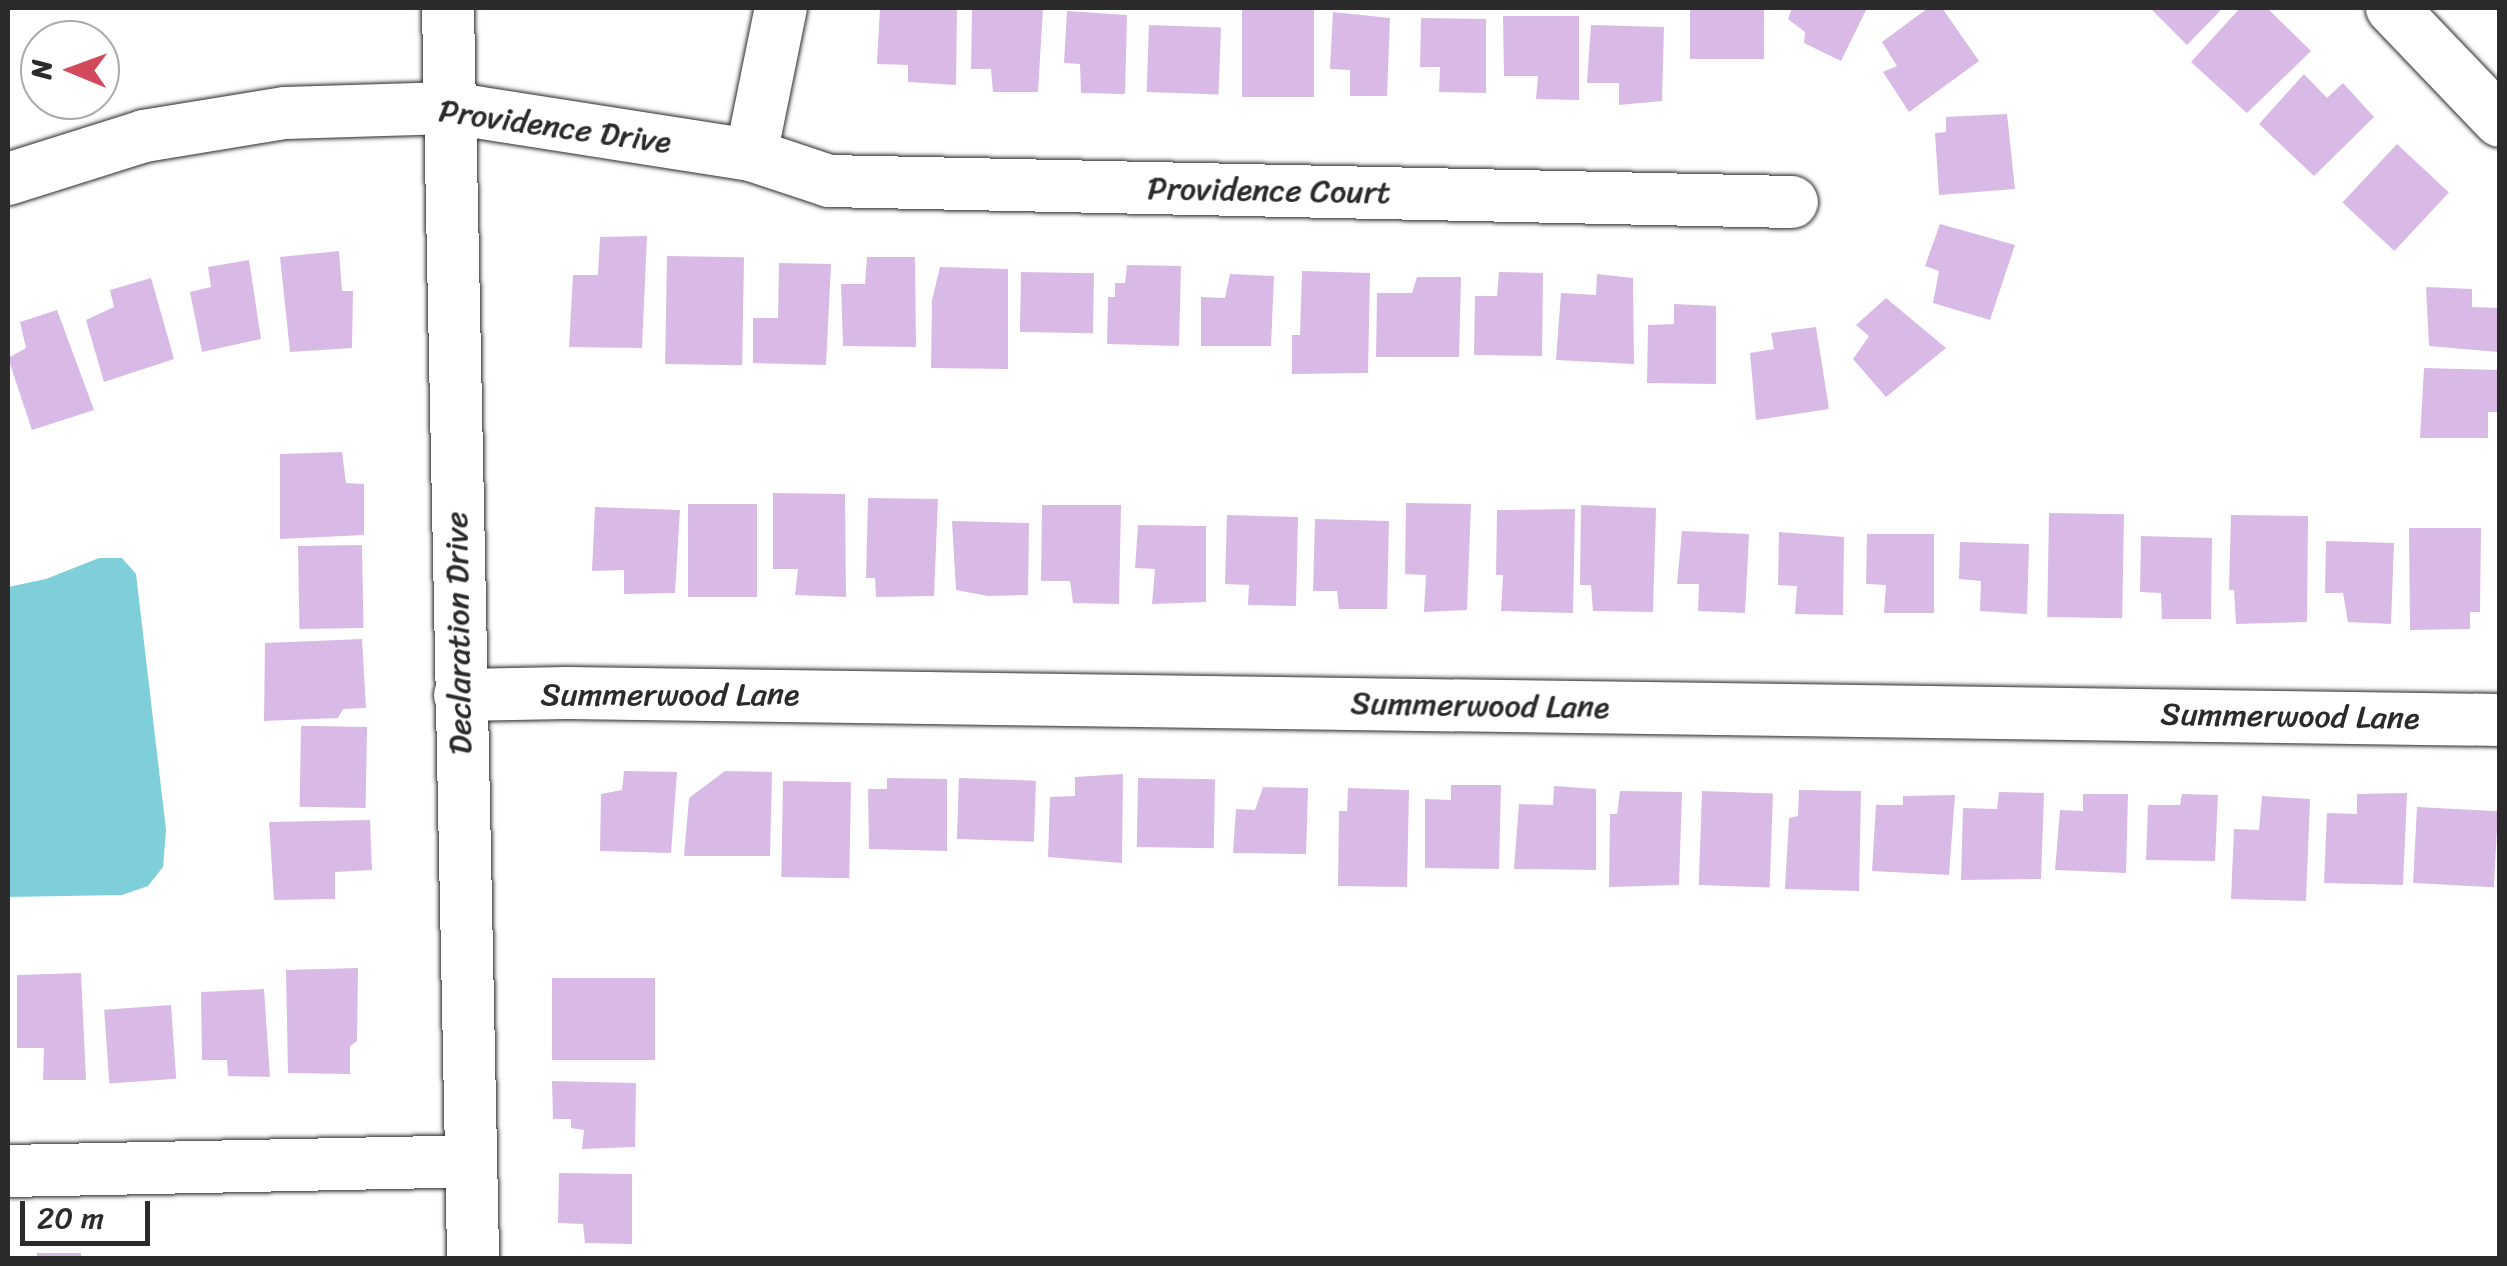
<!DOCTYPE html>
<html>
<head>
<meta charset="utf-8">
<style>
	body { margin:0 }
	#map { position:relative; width:2507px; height:1266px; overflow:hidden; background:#fff; font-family:Sriracha,sans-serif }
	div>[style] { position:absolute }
	.water>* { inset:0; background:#7fcfda }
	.building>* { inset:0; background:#d9bae6; transform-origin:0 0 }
	.roads { filter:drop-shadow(0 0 2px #2b2b2b) drop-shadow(0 0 2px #2b2b2b) }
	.street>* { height:52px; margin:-26px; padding:0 26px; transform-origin:26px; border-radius:26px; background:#fff }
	span { translate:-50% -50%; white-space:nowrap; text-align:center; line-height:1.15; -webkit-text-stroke:8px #fff; paint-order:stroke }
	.street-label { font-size:32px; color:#2b2b2b }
	.frame { position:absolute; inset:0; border:10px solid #2b2b2b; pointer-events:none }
	.north { position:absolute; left:20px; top:20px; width:100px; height:100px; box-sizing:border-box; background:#fff; border:2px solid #aaa; border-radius:50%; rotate:271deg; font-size:28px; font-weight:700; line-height:40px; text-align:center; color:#2b2b2b }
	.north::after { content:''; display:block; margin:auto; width:35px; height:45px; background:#d1495b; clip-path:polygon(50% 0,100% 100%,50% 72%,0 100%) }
	.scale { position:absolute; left:20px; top:1201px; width:130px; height:45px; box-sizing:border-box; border:5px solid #2b2b2b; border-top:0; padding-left:12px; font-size:30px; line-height:35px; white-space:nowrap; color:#2b2b2b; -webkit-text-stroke:8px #fff; paint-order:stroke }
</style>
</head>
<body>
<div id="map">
	<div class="water">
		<i style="clip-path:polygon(99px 558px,122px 558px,136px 574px,166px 830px,163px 867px,148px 886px,122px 895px,8px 897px,8px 587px,46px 579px)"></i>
	</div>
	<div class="building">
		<i style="clip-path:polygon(880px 8px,957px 8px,956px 85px,908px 82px,908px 65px,877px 64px)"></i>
		<i style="clip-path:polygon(972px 8px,1043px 8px,1038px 92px,993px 92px,991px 69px,971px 69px)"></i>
		<i style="left:1242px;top:8px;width:72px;height:89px"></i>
		<i style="left:1690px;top:8px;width:74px;height:51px"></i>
		<i style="clip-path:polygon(1792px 8px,1867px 8px,1841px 61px,1804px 43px,1805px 32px,1788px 19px)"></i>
		<i style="clip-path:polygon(1928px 8px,1942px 8px,1979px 61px,1909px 112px,1883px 72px,1897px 66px,1882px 42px)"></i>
		<i style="clip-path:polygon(2150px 8px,2223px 8px,2187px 45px)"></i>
		<i style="clip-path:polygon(2240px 8px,2267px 8px,2311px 51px,2247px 113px,2191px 62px)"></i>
		<i style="clip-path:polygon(1067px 11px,1127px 15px,1125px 94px,1081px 93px,1080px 64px,1064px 63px)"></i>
		<i style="clip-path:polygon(1333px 12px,1390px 18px,1387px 96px,1350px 96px,1350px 70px,1330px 69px)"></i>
		<i style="clip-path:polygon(1503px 16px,1579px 16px,1579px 100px,1536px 99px,1538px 76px,1504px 76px)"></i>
		<i style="clip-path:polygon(1421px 18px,1486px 19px,1486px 93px,1439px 92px,1440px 67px,1420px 67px)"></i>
		<i style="left:1149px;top:25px;width:72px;height:67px;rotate:2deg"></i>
		<i style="clip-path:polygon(1591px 25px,1664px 27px,1662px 101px,1619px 105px,1619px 83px,1587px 83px)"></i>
		<i style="clip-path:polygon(2304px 74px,2327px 98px,2343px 83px,2374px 117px,2314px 176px,2259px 124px)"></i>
		<i style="clip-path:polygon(2007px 114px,2015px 189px,1939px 195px,1935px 133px,1946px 132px,1946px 117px)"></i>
		<i style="left:2397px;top:144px;width:71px;height:80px;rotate:43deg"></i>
		<i style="clip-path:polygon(1940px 224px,2015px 245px,1990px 320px,1933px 303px,1939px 271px,1925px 266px)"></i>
		<i style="clip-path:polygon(647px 236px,642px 348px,569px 347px,573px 275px,598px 275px,600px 237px)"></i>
		<i style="clip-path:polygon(339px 251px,342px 291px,353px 291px,352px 348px,290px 352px,280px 257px)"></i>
		<i style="left:667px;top:256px;width:77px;height:108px;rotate:1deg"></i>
		<i style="clip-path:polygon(867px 257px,915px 257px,916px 347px,843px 346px,841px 284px,865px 284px)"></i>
		<i style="clip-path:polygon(249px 260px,261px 339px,202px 352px,190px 292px,211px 287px,208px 267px)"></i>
		<i style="clip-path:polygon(779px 263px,831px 264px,826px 365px,753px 363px,753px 318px,778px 318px)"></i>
		<i style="clip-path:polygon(1127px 265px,1181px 266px,1179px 346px,1107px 344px,1108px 297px,1115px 297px,1115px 283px,1125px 283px)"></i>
		<i style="clip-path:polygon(940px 267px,1008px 269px,1008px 369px,931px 368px,932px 300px)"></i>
		<i style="clip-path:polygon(1302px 271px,1370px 273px,1368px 373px,1292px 374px,1292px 335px,1300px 335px)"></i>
		<i style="left:1021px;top:272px;width:73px;height:60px;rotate:1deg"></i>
		<i style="clip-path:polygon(1499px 272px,1543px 273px,1542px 356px,1474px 355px,1475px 296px,1497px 296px)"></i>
		<i style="clip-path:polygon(1230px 274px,1274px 276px,1271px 346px,1201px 346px,1201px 297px,1225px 298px)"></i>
		<i style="clip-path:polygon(1597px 274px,1633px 278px,1634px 364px,1556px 360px,1561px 293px,1596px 295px)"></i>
		<i style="clip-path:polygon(1417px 277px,1461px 277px,1459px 357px,1376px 357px,1377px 293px,1412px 293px)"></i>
		<i style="clip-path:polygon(151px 278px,174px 359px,104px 382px,86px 320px,114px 307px,110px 290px)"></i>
		<i style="clip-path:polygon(2426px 287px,2472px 289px,2472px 307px,2500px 308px,2498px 352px,2429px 346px)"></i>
		<i style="clip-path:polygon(1886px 298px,1946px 348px,1886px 397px,1853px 359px,1869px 336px,1856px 325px)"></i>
		<i style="clip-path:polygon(1674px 304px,1716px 306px,1716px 384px,1647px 383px,1648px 325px,1674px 324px)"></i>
		<i style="clip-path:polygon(57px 310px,94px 410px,32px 430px,8px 358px,26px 348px,20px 322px)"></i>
		<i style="clip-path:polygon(1816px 327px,1829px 409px,1756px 420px,1750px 353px,1774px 349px,1771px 333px)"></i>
		<i style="clip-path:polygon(2424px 368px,2500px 370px,2500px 412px,2488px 412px,2488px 438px,2420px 438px)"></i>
		<i style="clip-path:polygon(342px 452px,346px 483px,364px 484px,364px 535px,280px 539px,280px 454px)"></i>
		<i style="clip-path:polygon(773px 493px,845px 494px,846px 597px,795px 595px,798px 569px,773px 569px)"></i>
		<i style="clip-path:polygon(868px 498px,938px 499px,934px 596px,876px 597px,875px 578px,866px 578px)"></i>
		<i style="clip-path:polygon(1406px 503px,1471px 504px,1467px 610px,1424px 612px,1426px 575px,1405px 574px)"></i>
		<i style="left:688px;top:504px;width:69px;height:93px"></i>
		<i style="clip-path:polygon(1042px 505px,1121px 505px,1119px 604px,1073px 603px,1070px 581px,1041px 581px)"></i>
		<i style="clip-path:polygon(1581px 505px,1656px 508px,1653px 612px,1593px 611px,1591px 585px,1580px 585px)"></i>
		<i style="clip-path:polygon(595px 507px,680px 510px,675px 593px,624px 594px,624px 570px,592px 571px)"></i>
		<i style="clip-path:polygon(1575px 509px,1573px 613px,1501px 611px,1503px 575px,1496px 575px,1497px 510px)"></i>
		<i style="left:2049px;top:513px;width:75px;height:104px;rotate:1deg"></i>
		<i style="clip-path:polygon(1227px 515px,1298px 517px,1296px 606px,1248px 605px,1249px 585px,1225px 584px)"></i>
		<i style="clip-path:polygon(2231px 515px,2308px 516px,2307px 622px,2236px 624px,2234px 590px,2229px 590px)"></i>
		<i style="clip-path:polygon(1315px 519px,1389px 521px,1387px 609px,1339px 609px,1337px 591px,1313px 591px)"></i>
		<i style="clip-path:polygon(952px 521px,1029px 523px,1028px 595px,988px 596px,956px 590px)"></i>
		<i style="clip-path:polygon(1138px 525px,1206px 526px,1206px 602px,1152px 604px,1155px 569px,1135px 568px)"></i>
		<i style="clip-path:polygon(2409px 528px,2481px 528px,2480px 612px,2470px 612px,2470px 629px,2410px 630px)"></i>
		<i style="clip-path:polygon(1682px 531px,1749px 534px,1745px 613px,1698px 611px,1699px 584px,1677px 584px)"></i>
		<i style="clip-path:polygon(1779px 532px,1844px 537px,1843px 615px,1795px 614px,1797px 586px,1778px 585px)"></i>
		<i style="clip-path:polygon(1867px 534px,1934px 534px,1934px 613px,1884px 613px,1886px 585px,1866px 584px)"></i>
		<i style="clip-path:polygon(2141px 536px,2212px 538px,2211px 619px,2162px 619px,2161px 593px,2140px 592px)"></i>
		<i style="clip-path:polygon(2326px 541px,2394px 543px,2391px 624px,2348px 622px,2343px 593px,2325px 593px)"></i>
		<i style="clip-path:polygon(1960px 542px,2029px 544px,2027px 614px,1980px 611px,1981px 581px,1959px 579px)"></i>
		<i style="left:362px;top:545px;width:83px;height:64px;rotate:89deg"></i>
		<i style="clip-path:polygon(362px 639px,366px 708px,343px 709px,338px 718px,264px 721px,265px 643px)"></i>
		<i style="left:367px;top:727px;width:81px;height:66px;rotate:91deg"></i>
		<i style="clip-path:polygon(624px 771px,677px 772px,671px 853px,600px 851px,601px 794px,622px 790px)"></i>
		<i style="clip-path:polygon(725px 771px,772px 772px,770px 856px,684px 856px,689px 798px)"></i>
		<i style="clip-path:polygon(1123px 774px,1122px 863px,1048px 857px,1050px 797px,1075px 796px,1075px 777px)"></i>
		<i style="clip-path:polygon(887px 778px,947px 779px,947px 851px,869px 849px,868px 789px,887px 789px)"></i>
		<i style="left:959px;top:778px;width:77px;height:61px;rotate:2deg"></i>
		<i style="left:1138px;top:778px;width:77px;height:69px;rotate:1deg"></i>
		<i style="left:783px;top:781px;width:68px;height:96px;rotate:1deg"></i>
		<i style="clip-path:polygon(1451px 785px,1501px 785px,1499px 869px,1425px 868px,1425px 799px,1451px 800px)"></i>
		<i style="clip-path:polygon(1554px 786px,1596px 789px,1596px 870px,1514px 869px,1519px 804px,1553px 805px)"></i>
		<i style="clip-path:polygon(1263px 787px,1308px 788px,1306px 854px,1233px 853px,1236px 809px,1255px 810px)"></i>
		<i style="clip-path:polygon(1348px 788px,1409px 790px,1407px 887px,1338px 886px,1339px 811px,1347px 811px)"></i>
		<i style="clip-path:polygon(1799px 790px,1861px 791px,1859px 891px,1785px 889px,1789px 818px,1798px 816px)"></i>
		<i style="clip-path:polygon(1620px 791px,1682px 792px,1679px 885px,1609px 887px,1610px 814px,1617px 814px)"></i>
		<i style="left:1702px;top:791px;width:71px;height:94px;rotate:2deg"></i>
		<i style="clip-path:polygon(1999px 792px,2044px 793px,2041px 879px,1961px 880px,1963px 808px,1997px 809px)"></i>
		<i style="clip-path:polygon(2407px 793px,2403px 885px,2324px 883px,2327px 813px,2357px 814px,2357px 794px)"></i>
		<i style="clip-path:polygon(2083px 794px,2128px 794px,2126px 873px,2055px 870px,2060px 810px,2083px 811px)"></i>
		<i style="clip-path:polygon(2182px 794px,2218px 795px,2215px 861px,2146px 860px,2148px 805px,2180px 805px)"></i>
		<i style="clip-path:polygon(1955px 795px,1949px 875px,1872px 871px,1876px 805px,1903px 805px,1903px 796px)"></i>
		<i style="clip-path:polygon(2262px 796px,2310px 799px,2306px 901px,2231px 899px,2234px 829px,2259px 830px)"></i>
		<i style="left:2417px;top:807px;width:81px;height:76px;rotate:3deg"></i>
		<i style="clip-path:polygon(370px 820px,372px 870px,335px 872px,335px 899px,274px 900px,269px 822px)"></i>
		<i style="clip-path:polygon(358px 968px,357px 1041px,350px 1046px,350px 1074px,288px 1073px,286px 970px)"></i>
		<i style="clip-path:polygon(81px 973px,86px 1080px,43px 1080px,44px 1048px,17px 1048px,17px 975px)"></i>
		<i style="left:552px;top:978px;width:103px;height:82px"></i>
		<i style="clip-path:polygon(264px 989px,270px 1077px,228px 1076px,227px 1060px,202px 1060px,201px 992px)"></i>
		<i style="left:171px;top:1005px;width:74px;height:67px;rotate:86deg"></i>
		<i style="clip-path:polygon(552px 1081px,636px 1083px,635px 1147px,582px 1149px,584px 1130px,571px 1128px,571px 1119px,553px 1119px)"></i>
		<i style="clip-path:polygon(559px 1173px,632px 1174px,632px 1244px,585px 1243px,583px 1224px,558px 1223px)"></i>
		<i style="left:37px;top:1253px;width:44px;height:5px"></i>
	</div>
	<div class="roads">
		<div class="street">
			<i style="left:448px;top:8px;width:1250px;rotate:88.85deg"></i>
			<i style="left:2392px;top:8px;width:156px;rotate:46.3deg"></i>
			<i style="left:751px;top:155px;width:150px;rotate:-78.5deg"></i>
			<i style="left:8px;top:179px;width:143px;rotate:-17.5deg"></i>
			<i style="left:144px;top:136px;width:143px;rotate:-9.3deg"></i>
			<i style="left:285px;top:113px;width:165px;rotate:-1.7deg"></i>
			<i style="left:450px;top:108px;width:305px;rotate:8.9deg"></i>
			<i style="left:751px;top:155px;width:82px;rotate:18.4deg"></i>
			<i style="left:829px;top:181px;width:963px;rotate:1.25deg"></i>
			<i style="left:460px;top:695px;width:107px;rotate:-1.1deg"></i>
			<i style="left:567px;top:693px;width:1933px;rotate:0.8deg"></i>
			<i style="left:8px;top:1171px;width:461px;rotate:-1.2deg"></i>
		</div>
	</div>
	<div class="street-label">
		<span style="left:555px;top:127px;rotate:8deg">Providence Drive</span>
		<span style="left:1269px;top:191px;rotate:1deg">Providence Court</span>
		<span style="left:459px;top:633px;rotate:-91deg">Declaration Drive</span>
		<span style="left:670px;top:695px">Summerwood Lane</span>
		<span style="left:1480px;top:706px;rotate:1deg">Summerwood Lane</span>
		<span style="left:2290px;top:717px;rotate:1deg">Summerwood Lane</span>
	</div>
	<div class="frame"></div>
	<div class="north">N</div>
	<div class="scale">20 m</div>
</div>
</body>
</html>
